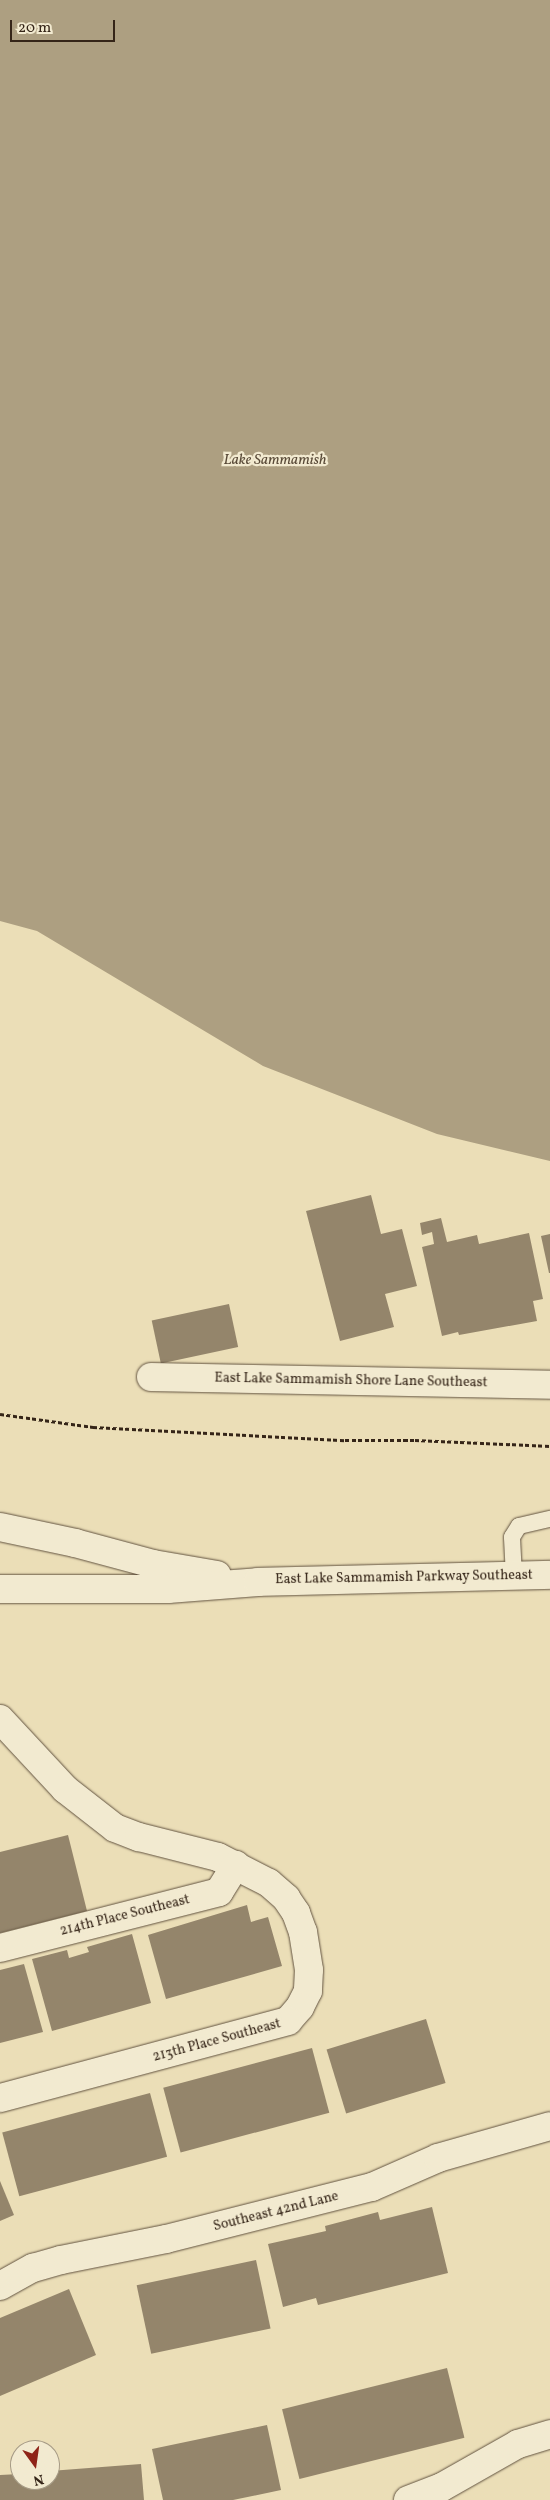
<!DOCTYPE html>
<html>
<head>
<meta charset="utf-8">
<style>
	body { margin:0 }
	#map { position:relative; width:550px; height:2500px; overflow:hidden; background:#ebdeb7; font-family:Vollkorn,serif }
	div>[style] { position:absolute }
	.water>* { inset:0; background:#ad9f81 }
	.building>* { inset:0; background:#94856b; transform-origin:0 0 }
	.path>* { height:3px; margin-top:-1.5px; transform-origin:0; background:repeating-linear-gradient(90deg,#352518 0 4px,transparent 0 6.5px) }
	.roads { filter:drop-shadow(0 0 1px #625340) drop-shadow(0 0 1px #625340) }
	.service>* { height:16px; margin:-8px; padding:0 8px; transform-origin:8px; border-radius:8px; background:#f2ead0 }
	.minor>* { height:28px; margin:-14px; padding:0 14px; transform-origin:14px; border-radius:14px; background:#f2ead0 }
	.secondary>* { height:28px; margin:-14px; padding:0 14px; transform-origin:14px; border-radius:14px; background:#f2ead0 }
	span { translate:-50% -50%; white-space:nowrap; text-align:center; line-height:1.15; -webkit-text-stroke:4.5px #f2ead0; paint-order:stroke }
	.street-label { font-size:14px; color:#352518 }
	.water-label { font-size:15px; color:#594a38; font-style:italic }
	.north { position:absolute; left:10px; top:2440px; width:50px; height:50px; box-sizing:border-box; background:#f2ead0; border:1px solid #a69b86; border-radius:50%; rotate:166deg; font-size:14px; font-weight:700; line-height:20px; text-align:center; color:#352518 }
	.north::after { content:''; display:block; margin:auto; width:18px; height:22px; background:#8f2418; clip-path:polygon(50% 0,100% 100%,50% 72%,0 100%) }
	.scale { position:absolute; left:10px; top:20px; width:105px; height:22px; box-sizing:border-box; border:2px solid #352518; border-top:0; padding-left:6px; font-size:15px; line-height:18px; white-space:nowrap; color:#352518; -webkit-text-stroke:4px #f2ead0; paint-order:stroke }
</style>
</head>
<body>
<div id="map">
	<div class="water">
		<i style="clip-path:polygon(0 0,550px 0,550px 1161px,437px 1134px,263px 1066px,37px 931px,0 921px)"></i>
	</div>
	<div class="building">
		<i style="clip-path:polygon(371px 1195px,381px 1234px,402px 1229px,417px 1286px,385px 1294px,394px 1327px,340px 1341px,306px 1211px)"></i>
		<i style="clip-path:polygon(441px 1218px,447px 1242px,477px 1235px,479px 1244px,529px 1233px,543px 1299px,533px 1301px,537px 1321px,459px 1335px,458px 1332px,442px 1336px,422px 1247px,434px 1244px,432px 1232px,422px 1235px,420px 1223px)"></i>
		<i style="clip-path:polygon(550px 1234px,550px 1273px,549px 1273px,541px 1236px)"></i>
		<i style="left:229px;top:1304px;width:44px;height:79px;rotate:78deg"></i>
		<i style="clip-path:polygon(68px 1835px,87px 1911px,0 1933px,0 1852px)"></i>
		<i style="clip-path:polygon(247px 1905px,251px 1922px,268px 1917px,282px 1966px,166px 1999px,148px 1935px)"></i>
		<i style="clip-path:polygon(132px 1934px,151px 2003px,52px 2031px,32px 1959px,67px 1950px,69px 1958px,89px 1952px,87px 1947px)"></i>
		<i style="clip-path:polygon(24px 1964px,43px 2032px,0 2043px,0 1970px)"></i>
		<i style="left:426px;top:2019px;width:67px;height:104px;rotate:73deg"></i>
		<i style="left:312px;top:2048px;width:67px;height:154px;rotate:75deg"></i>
		<i style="left:150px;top:2093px;width:66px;height:153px;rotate:75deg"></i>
		<i style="clip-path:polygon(0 2181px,14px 2215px,0 2221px)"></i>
		<i style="clip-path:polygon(432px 2207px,448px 2273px,318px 2305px,316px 2298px,283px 2307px,268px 2244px,326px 2231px,325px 2226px,378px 2212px,380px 2220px)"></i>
		<i style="left:256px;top:2260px;width:70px;height:122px;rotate:78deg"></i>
		<i style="clip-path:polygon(69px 2289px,96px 2355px,0 2396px,0 2318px)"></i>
		<i style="left:447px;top:2368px;width:72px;height:170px;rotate:76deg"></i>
		<i style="clip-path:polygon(267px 2425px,281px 2490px,233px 2500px,163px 2500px,152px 2449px)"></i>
		<i style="clip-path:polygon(141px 2464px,144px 2500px,0 2500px,0 2475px,20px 2474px,20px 2480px,50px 2480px,50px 2471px)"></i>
	</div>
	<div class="path">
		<i style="left:0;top:1414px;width:94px;rotate:8deg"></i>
		<i style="left:93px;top:1427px;width:252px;rotate:3deg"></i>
		<i style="left:345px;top:1440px;width:70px"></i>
		<i style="left:415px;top:1440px;width:135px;rotate:2.5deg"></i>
	</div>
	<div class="roads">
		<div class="service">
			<i style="left:514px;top:1576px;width:39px;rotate:-93deg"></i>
			<i style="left:512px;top:1537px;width:13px;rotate:-58deg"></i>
			<i style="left:519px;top:1526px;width:32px;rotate:-13deg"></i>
		</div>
		<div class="minor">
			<i style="left:151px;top:1377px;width:399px;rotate:1.1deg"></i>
			<i style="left:0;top:1719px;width:96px;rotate:47.1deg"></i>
			<i style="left:65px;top:1789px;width:63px;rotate:38deg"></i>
			<i style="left:115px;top:1828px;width:26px;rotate:21deg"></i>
			<i style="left:139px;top:1837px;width:81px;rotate:14.2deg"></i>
			<i style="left:218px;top:1857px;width:57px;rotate:27deg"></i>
			<i style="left:269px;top:1883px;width:23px;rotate:41deg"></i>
			<i style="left:286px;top:1898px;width:18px;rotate:56deg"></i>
			<i style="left:296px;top:1913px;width:20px;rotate:70deg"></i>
			<i style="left:303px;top:1932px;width:38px;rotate:81deg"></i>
			<i style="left:309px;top:1970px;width:21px;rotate:93deg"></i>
			<i style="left:308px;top:1991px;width:18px;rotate:117deg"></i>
			<i style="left:300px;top:2007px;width:18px;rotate:131deg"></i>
			<i style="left:288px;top:2021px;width:298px;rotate:165deg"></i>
			<i style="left:0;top:1948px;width:226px;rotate:-14.3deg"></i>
			<i style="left:219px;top:1892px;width:32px;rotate:-58deg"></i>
			<i style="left:0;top:2286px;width:38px;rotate:-29deg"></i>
			<i style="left:33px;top:2268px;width:29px;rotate:-16deg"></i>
			<i style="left:61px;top:2260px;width:107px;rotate:-11.3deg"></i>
			<i style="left:166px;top:2239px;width:212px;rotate:-14.2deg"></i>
			<i style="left:372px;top:2187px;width:72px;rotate:-23.7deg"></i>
			<i style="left:438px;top:2158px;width:116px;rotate:-15.9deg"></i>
			<i style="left:408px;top:2500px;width:36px;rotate:-21deg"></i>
			<i style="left:442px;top:2487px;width:87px;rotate:-29.5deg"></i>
			<i style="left:518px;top:2444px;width:34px;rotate:-17deg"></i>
		</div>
		<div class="secondary">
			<i style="left:0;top:1527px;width:77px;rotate:12deg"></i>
			<i style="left:75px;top:1543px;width:81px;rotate:15.1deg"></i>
			<i style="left:153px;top:1564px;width:65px;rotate:9.8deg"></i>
			<i style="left:0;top:1589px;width:168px"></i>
			<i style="left:168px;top:1589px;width:90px;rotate:-4.4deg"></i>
			<i style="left:258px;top:1582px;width:292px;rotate:-1.4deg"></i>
		</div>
	</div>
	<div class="street-label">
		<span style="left:351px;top:1381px;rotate:1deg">East Lake Sammamish Shore Lane Southeast</span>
		<span style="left:404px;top:1578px;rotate:-1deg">East Lake Sammamish Parkway Southeast</span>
		<span style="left:125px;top:1916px;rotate:-14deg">214th Place Southeast</span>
		<span style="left:217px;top:2041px;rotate:-15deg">213th Place Southeast</span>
		<span style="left:276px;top:2212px;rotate:-14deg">Southeast 42nd Lane</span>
	</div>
	<div class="water-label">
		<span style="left:275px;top:461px">Lake Sammamish</span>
	</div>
	<div class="north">N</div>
	<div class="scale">20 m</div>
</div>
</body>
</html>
